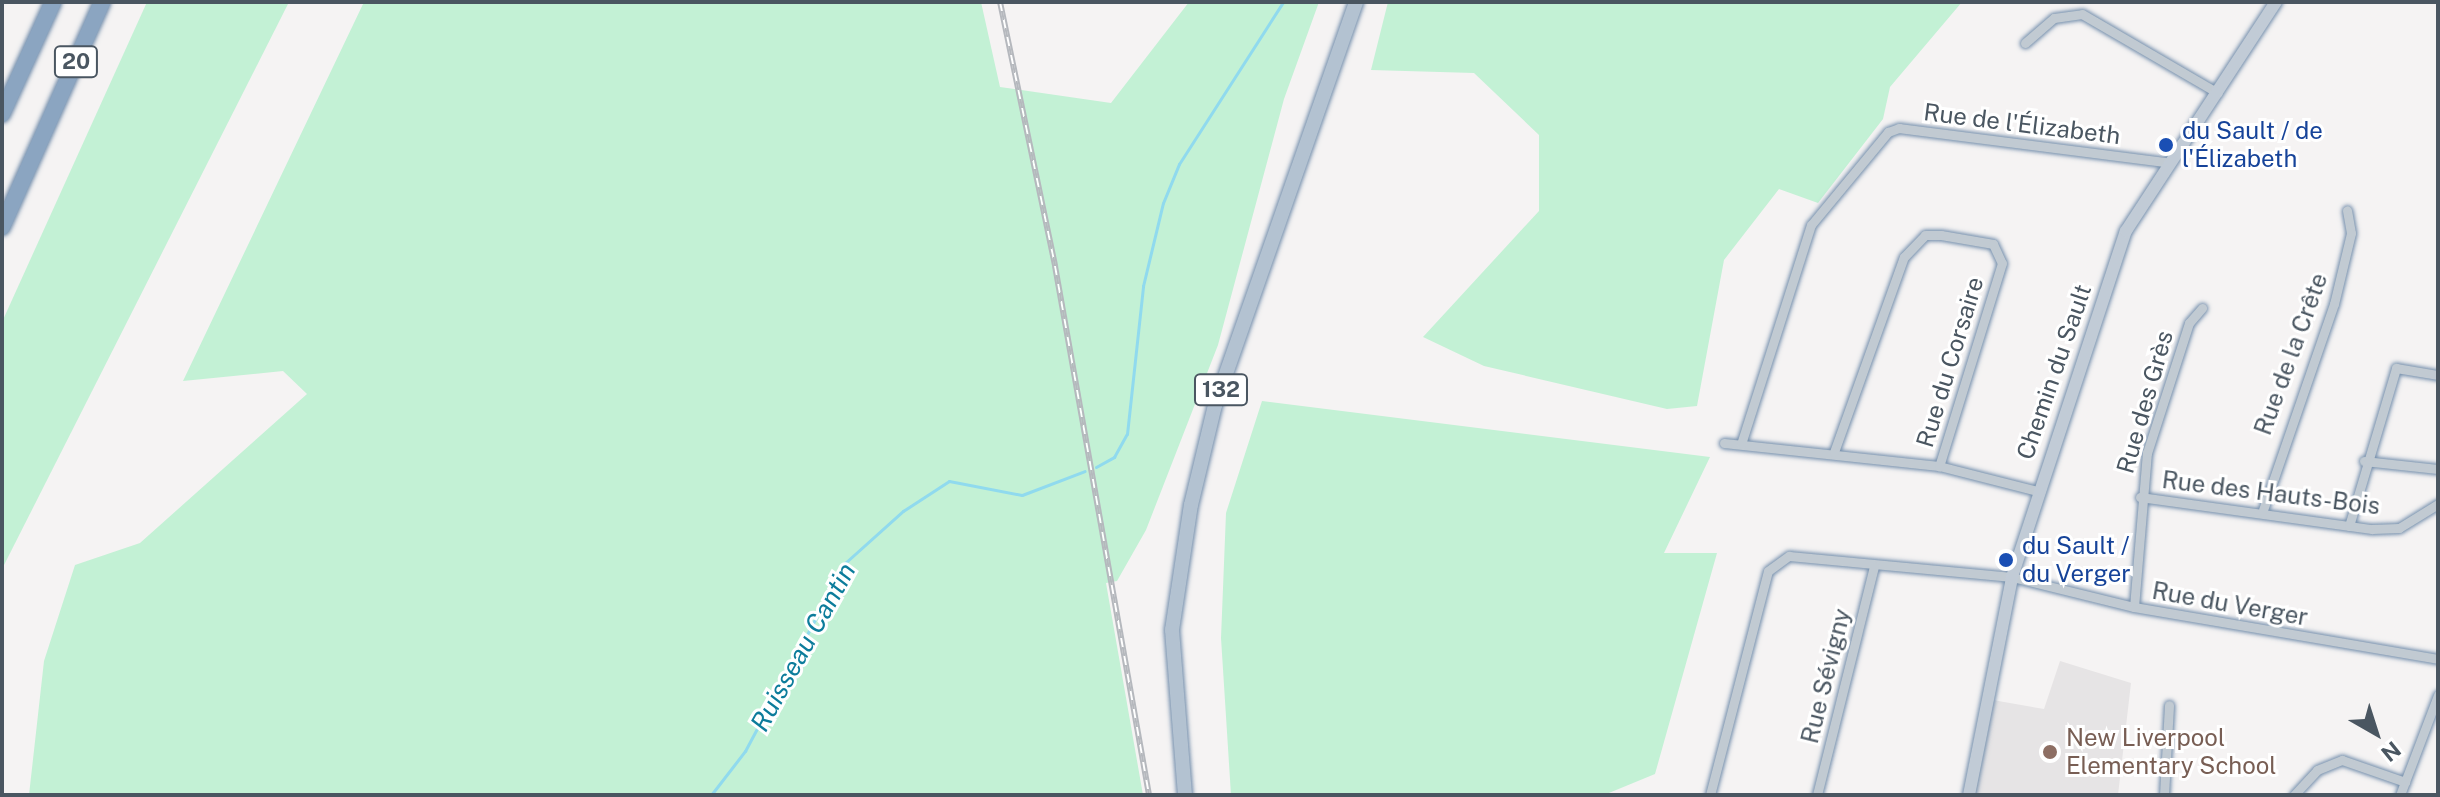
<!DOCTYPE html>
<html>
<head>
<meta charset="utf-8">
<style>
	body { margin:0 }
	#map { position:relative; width:2440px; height:797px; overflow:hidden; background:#f5f3f3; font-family:"Public Sans",sans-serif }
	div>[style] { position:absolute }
	.education>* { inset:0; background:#e6e4e5 }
	.green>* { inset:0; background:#c3f1d5 }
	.stream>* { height:3px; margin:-1.5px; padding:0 1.5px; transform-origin:1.5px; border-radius:1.5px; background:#90daee }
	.roads { filter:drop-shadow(0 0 2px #7690ad) drop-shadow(0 0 2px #7690ad) }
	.street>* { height:9px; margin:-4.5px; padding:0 4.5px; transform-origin:4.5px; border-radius:4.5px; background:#c1cad2 }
	.secondary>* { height:12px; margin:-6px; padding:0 6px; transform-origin:6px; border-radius:6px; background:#c1cbd6 }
	.primary>* { height:14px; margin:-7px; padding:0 7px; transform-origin:7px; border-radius:7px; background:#b3c2d1 }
	.highway>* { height:16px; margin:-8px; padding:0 8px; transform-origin:8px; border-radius:8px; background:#8ba5c1 }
	.rail>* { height:6px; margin-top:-3px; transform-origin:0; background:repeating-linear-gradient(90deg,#fff 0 9px,#b5b8bd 0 18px); box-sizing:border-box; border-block:2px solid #b5b8bd }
	.dots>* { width:22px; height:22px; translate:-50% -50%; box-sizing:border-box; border:4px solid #fff; border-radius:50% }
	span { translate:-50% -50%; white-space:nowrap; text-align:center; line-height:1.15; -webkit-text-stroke:6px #fff; paint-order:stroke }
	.shield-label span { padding:2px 6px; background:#fff; border:2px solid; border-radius:6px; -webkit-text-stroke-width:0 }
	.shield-label { font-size:22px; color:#4a5661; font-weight:700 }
	.street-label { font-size:24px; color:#4a5661 }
	.transit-label { font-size:24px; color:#164399 }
	.left { translate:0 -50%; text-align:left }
	.education-label { font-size:24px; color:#785e54 }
	.water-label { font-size:26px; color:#0c7c9b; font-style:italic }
	.frame { position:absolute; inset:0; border:4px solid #4a5661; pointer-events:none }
	.north { position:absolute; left:2336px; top:693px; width:80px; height:80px; -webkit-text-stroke:6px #fff; paint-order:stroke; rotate:141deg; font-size:22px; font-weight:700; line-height:32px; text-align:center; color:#4a5661 }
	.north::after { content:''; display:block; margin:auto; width:28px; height:36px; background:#4a5661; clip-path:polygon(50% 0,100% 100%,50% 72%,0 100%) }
</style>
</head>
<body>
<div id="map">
	<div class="education">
		<i style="clip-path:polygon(2060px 661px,2131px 683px,2118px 795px,1969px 795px,1987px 699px,2044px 709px)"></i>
	</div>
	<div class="green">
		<i style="clip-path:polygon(147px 2px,289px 2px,2px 569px,2px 322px)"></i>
		<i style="clip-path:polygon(364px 2px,981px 2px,1000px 87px,1111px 103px,1189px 2px,1319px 2px,1284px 99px,1218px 345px,1146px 530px,1117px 581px,1106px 583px,1143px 795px,29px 795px,44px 661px,75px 565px,140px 543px,307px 394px,283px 371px,183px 381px)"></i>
		<i style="clip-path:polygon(1388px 2px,1962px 2px,1890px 87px,1883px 119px,1818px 203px,1779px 189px,1724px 260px,1697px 406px,1667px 409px,1484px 366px,1423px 337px,1539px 211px,1539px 135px,1474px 73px,1371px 70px)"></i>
		<i style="clip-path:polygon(1262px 401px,1710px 457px,1664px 553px,1717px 553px,1655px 774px,1604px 795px,1231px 795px,1221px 638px,1226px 513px)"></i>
	</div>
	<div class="stream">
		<i style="left:1096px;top:467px;width:21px;rotate:-29deg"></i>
		<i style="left:1114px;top:457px;width:26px;rotate:-61deg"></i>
		<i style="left:1127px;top:434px;width:149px;rotate:-83.8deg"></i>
		<i style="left:1143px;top:286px;width:85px;rotate:-76.5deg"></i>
		<i style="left:1163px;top:203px;width:42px;rotate:-67.7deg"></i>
		<i style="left:1179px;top:164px;width:193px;rotate:-57.3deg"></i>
		<i style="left:711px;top:795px;width:56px;rotate:-52.3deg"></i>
		<i style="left:745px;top:751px;width:213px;rotate:-62deg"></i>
		<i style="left:845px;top:563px;width:78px;rotate:-41.9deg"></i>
		<i style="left:903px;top:511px;width:55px;rotate:-33.1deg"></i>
		<i style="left:949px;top:481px;width:74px;rotate:10.9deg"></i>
		<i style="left:1022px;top:495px;width:67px;rotate:-20.9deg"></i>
	</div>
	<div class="roads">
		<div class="street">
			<i style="left:2025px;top:43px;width:38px;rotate:-41deg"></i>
			<i style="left:2054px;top:18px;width:28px;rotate:-8deg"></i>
			<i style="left:2082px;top:14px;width:157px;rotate:30.2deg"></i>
			<i style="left:1724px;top:443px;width:216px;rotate:6.1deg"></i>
			<i style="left:1939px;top:466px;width:101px;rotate:14.3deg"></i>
			<i style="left:1741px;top:444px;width:230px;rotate:-72.3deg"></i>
			<i style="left:1811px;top:225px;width:121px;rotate:-50.4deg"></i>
			<i style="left:1888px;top:132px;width:12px;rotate:-20deg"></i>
			<i style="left:1899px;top:128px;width:269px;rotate:7.3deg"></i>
			<i style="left:1834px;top:452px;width:207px;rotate:-70.3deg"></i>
			<i style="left:1904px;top:257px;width:30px;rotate:-46deg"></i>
			<i style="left:1925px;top:235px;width:16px"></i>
			<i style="left:1941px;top:235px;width:53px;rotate:9.8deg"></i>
			<i style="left:1993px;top:244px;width:21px;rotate:65deg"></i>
			<i style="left:2002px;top:263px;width:213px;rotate:107.2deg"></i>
			<i style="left:2364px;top:461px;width:74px;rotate:6.2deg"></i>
			<i style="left:2140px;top:497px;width:234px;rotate:7.9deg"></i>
			<i style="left:2372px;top:529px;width:27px;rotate:-2deg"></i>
			<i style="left:2399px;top:528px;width:46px;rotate:-31.6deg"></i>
			<i style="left:2263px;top:510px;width:218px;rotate:-71deg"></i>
			<i style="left:2334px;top:304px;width:73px;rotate:-76.5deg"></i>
			<i style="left:2351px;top:233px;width:23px;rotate:-100deg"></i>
			<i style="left:2349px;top:526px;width:165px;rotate:-73.4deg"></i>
			<i style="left:2396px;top:368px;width:43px;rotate:9.5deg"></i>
			<i style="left:2134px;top:607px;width:155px;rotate:-85.2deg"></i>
			<i style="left:2147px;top:453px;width:137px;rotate:-72.1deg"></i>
			<i style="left:2189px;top:323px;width:20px;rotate:-49deg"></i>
			<i style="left:1710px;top:795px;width:231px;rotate:-75.5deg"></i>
			<i style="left:1768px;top:571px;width:26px;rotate:-36deg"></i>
			<i style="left:1789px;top:556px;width:224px;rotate:5.4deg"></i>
			<i style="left:2012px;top:577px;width:126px;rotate:13.8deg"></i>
			<i style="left:2134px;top:607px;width:308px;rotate:9.7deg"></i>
			<i style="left:1817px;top:795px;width:236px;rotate:-76deg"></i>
			<i style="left:2164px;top:795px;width:90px;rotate:-86.8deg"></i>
			<i style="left:2294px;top:795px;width:34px;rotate:-47deg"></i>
			<i style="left:2317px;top:770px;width:27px;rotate:-22deg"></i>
			<i style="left:2342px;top:760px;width:67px;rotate:19.2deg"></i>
			<i style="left:2400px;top:795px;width:107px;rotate:-69.2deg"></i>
		</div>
		<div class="secondary">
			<i style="left:1969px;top:795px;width:222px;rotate:-78.8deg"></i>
			<i style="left:2012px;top:577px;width:364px;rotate:-71.8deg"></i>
			<i style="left:2126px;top:231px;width:274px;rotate:-56.8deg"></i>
		</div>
		<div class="primary">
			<i style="left:1185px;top:795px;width:166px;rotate:-94.5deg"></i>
			<i style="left:1172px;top:630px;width:126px;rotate:-81.4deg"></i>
			<i style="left:1191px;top:505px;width:103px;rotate:-76.5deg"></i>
			<i style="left:1215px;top:405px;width:427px;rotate:-70.7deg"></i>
		</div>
		<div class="highway">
			<i style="left:2px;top:114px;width:123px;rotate:-65.5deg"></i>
			<i style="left:2px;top:227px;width:246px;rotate:-66deg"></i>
		</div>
	</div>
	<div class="rail">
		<i style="left:1000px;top:2px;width:270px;rotate:78.2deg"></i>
		<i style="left:1055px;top:266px;width:537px;rotate:79.92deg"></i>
	</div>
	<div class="dots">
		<i style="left:2166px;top:145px;background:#1a4fb4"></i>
		<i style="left:2006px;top:560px;background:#1a4fb4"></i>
		<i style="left:2050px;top:752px;background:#8d6e63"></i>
	</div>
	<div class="shield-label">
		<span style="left:76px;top:62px">20</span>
		<span style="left:1221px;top:390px">132</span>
	</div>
	<div class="street-label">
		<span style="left:2022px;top:124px;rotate:7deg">Rue de l'Élizabeth</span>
		<span style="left:2291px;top:354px;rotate:-70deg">Rue de la Crête</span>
		<span style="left:1950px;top:362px;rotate:-73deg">Rue du Corsaire</span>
		<span style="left:2054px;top:372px;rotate:-71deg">Chemin du Sault</span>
		<span style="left:2145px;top:402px;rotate:-74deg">Rue des Grès</span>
		<span style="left:2271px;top:493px;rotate:7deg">Rue des Hauts-Bois</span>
		<span style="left:2230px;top:604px;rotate:10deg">Rue du Verger</span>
		<span style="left:1826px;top:676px;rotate:-76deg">Rue Sévigny</span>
	</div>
	<div class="transit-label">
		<span class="left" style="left:2182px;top:145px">du Sault / de<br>l'Élizabeth</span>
		<span class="left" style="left:2022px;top:560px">du Sault /<br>du Verger</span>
	</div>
	<div class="education-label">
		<span class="left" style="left:2066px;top:752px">New Liverpool<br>Elementary School</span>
	</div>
	<div class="water-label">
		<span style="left:803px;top:647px;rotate:-61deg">Ruisseau Cantin</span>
	</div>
	<div class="frame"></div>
	<div class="north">N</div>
</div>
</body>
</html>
